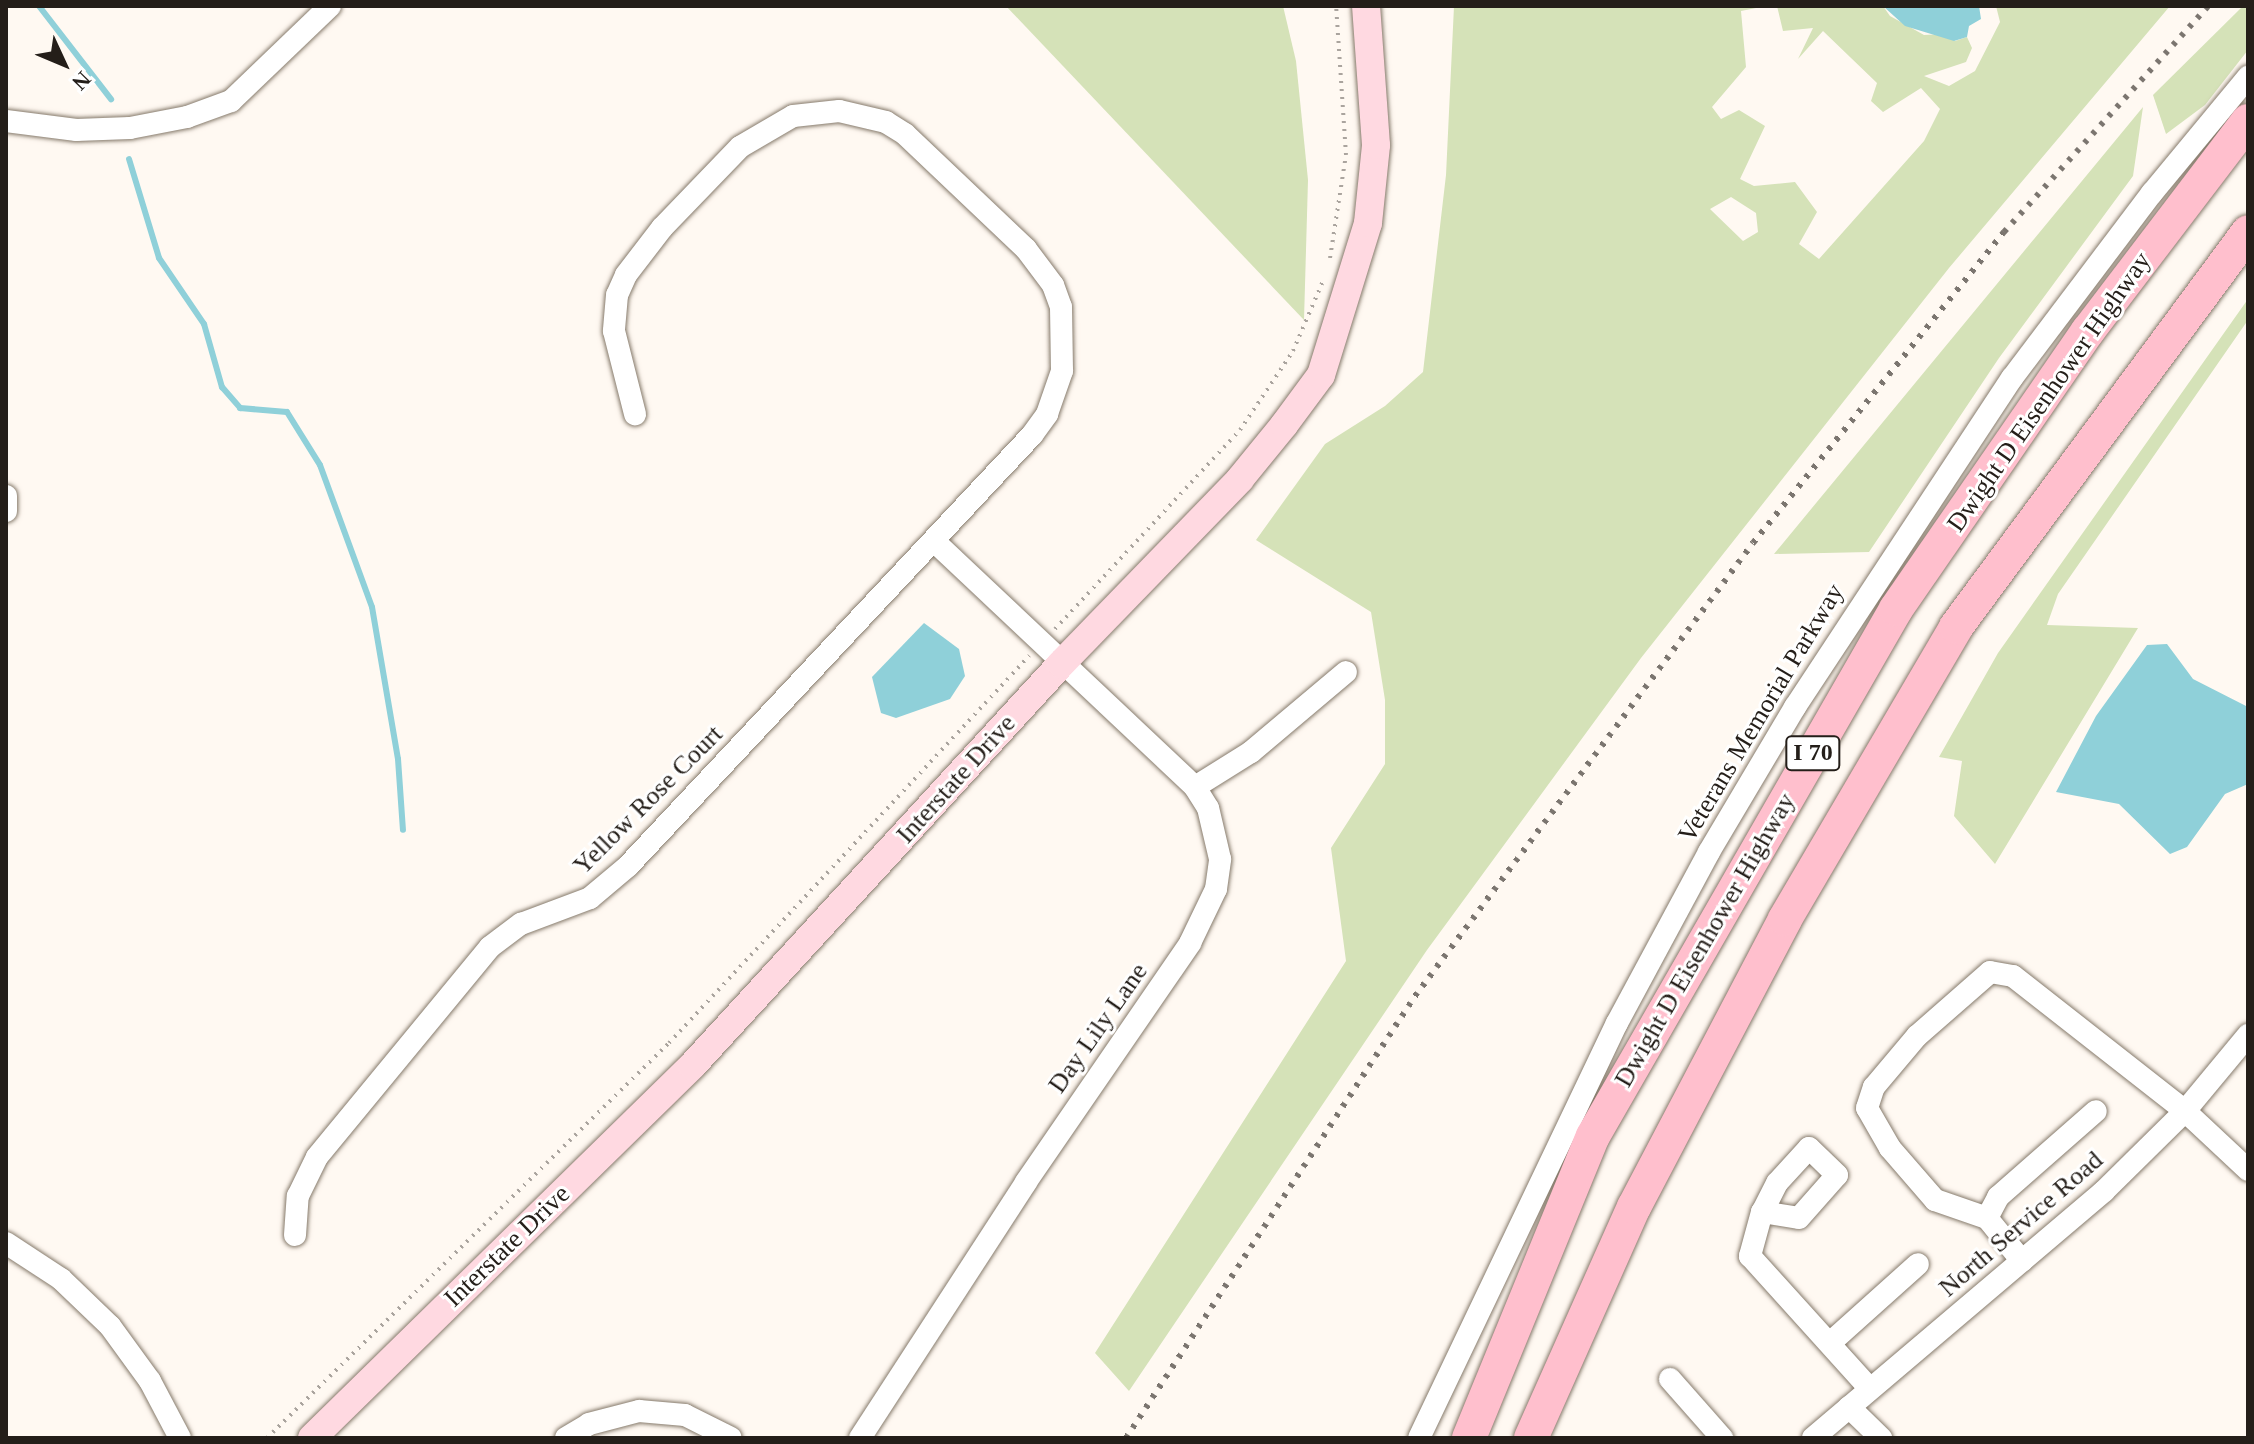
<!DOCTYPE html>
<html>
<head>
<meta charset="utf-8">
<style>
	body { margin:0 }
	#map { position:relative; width:2254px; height:1444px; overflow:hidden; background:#fff9f2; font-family:"Times New Roman",serif }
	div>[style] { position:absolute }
	.green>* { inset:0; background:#d5e2b8 }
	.water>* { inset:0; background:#8fd0d9 }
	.stream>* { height:6px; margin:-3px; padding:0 3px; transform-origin:3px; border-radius:3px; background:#8fd0d9 }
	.path>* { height:4px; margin-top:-2px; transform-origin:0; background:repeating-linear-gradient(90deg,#aaa49e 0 2px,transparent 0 8px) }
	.roads { filter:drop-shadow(0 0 2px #867a6b) drop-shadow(0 0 2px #867a6b) }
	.minor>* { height:22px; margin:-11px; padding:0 11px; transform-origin:11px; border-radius:11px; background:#fff }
	.major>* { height:28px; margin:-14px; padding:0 14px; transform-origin:14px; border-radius:14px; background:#ffd9e1 }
	.highway>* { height:34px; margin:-17px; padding:0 17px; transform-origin:17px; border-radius:17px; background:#ffbfcd }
	.rail>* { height:6px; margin-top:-3px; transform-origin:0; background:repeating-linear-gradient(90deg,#7b756f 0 4px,transparent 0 12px) }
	span { translate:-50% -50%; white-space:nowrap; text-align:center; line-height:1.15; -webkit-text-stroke:6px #fff; paint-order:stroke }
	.shield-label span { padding:2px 6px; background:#fff; border:2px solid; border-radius:6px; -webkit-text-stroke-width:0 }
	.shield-label { font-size:24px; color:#241e19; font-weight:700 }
	.street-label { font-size:26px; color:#241e19 }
	.frame { position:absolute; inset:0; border:8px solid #241e19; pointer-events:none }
	.north { position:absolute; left:24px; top:24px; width:80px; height:80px; -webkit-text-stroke:6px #fff; paint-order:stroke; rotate:134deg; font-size:22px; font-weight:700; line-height:32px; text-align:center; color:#241e19 }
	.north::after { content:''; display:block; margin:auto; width:28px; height:36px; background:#241e19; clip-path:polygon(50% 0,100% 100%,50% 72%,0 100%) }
</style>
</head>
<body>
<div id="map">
	<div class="green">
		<i style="clip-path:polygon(1006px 6px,1283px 6px,1296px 61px,1308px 180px,1304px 320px)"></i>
		<i style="clip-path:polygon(evenodd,1454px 6px,1766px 6px,1741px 11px,1746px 67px,1712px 107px,1721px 119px,1739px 110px,1765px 126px,1740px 179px,1754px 186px,1795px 182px,1817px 212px,1799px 244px,1819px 259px,1924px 141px,1940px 109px,1921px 88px,1883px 112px,1871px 101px,1877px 83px,1823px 31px,1798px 59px,1813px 28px,1783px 31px,1777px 6px,1883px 6px,1890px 16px,1924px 35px,1945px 34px,1955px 41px,1967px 37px,1972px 48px,1966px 62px,1924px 76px,1949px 86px,1975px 71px,2000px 22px,1996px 6px,2170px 6px,1949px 268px,1641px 658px,1427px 950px,1129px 1391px,1095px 1353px,1346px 961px,1331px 848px,1385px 764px,1385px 700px,1371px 612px,1256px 540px,1325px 444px,1385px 406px,1423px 372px,1446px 175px,1454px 6px,1731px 197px,1756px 213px,1758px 232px,1743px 241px,1710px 209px,1731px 197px)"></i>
		<i style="clip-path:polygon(2243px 6px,2248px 6px,2248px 50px,2205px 105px,2166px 134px,2153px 95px)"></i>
		<i style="clip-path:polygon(2143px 107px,2133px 176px,1999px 358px,1869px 552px,1774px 554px)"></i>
		<i style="clip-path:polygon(2248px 299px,2248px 320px,2058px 594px,2047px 625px,2138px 628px,1995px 864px,1954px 816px,1962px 761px,1939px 757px,1998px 653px)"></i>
	</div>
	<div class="water">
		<i style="clip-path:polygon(1883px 6px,1979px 6px,1981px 19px,1969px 26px,1967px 37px,1954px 41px,1905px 26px)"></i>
		<i style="clip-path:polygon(924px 623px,959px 649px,965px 676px,950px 699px,896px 718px,881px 713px,872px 677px)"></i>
		<i style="clip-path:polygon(2167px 644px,2193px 679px,2248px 707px,2248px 784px,2225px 794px,2187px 847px,2170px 854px,2119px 804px,2056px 792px,2096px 716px,2147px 645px)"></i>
	</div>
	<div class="stream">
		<i style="left:39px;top:6px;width:118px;rotate:52.3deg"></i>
		<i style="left:129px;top:159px;width:103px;rotate:73.1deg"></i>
		<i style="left:159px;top:258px;width:80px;rotate:55.7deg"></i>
		<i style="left:204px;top:324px;width:66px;rotate:74.1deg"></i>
		<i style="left:222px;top:387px;width:28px;rotate:49deg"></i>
		<i style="left:240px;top:408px;width:47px;rotate:4.9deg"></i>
		<i style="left:287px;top:412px;width:62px;rotate:58.1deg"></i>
		<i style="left:320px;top:465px;width:151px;rotate:69.9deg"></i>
		<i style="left:372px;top:607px;width:154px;rotate:80.3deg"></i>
		<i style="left:398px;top:759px;width:71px;rotate:86deg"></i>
	</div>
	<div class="path">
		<i style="left:1330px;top:258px;width:104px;rotate:-81.2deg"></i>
		<i style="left:1346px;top:155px;width:149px;rotate:-93.8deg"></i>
		<i style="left:1055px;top:629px;width:272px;rotate:-47.1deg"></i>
		<i style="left:1240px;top:430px;width:95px;rotate:-56.1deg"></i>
		<i style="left:1293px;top:351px;width:76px;rotate:-66.8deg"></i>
		<i style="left:267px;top:1438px;width:564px;rotate:-44.5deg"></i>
		<i style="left:669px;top:1043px;width:529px;rotate:-47.07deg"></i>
	</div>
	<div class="roads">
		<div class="minor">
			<i style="left:6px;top:121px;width:71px;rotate:7.3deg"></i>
			<i style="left:76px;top:130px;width:54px;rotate:-2.1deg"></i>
			<i style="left:130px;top:128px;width:58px;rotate:-10.9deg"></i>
			<i style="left:187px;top:117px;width:47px;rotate:-20deg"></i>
			<i style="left:231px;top:101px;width:137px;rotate:-43.8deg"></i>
			<i style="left:6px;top:496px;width:15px;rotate:90deg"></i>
			<i style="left:1195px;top:787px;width:66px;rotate:-32deg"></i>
			<i style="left:1251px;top:752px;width:124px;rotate:-40.1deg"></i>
			<i style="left:1762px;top:1212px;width:37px;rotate:9deg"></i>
			<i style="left:1799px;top:1218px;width:57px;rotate:-48.5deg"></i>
			<i style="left:1837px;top:1175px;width:39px;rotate:-136deg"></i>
			<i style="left:1809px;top:1148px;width:47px;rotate:132.4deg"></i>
			<i style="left:1777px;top:1183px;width:33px;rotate:117deg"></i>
			<i style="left:1762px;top:1212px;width:46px;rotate:105.3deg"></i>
			<i style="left:1750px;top:1256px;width:179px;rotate:47.9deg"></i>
			<i style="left:1987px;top:1218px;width:24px;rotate:-62deg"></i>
			<i style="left:1998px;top:1197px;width:130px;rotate:-41.3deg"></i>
			<i style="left:295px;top:1235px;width:39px;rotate:-86deg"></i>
			<i style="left:298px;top:1196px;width:43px;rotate:-64deg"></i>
			<i style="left:317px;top:1157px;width:272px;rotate:-50.5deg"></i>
			<i style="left:490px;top:947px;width:39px;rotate:-37deg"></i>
			<i style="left:521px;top:924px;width:74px;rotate:-20.6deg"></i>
			<i style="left:590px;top:898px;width:50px;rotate:-40.1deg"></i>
			<i style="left:628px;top:866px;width:591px;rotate:-46.85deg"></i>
			<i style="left:1032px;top:435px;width:26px;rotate:-54deg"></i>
			<i style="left:1047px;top:414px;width:46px;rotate:-70.8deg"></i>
			<i style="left:1062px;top:371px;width:64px;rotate:-90.9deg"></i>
			<i style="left:1061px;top:307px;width:23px;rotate:-110deg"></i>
			<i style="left:1053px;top:285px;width:45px;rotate:-126.9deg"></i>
			<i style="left:1026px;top:249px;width:167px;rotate:-136.5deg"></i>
			<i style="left:905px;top:134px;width:22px;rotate:-148deg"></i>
			<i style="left:886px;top:122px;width:48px;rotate:-166.8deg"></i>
			<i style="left:839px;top:111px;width:46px;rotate:173.8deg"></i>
			<i style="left:793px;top:116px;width:61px;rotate:149.7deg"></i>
			<i style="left:740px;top:147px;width:112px;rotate:133.9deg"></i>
			<i style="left:662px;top:228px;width:59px;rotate:127.5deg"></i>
			<i style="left:626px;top:275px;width:22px;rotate:114deg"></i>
			<i style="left:617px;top:295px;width:36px;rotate:95deg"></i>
			<i style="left:614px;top:331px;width:86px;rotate:75.8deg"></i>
			<i style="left:6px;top:1243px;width:66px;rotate:33.2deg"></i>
			<i style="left:61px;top:1279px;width:68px;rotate:43.8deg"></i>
			<i style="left:110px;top:1326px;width:68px;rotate:54deg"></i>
			<i style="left:150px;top:1381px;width:64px;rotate:62.2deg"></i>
			<i style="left:2022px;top:1261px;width:55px;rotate:-129.1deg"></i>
			<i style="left:1987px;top:1218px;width:55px;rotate:-160.9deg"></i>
			<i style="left:1935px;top:1200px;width:69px;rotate:-130.9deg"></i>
			<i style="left:1890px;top:1148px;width:46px;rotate:-119.9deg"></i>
			<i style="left:1867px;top:1108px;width:22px;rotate:-72deg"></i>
			<i style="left:1874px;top:1087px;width:67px;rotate:-49.9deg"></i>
			<i style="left:1917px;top:1036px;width:97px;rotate:-41.2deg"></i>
			<i style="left:1990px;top:972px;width:23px;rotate:10deg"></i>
			<i style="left:2013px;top:976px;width:219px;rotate:38.1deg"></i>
			<i style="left:2185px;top:1111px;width:86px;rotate:43.1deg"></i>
			<i style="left:1830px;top:1343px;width:118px;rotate:-41.9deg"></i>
			<i style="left:1670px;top:1379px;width:79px;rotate:48.6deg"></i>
			<i style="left:1849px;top:1407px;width:45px;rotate:44.1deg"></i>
			<i style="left:566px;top:1438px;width:27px;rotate:-31deg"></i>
			<i style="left:589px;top:1424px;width:52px;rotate:-14.6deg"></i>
			<i style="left:639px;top:1411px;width:46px;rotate:5deg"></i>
			<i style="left:685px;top:1415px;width:51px;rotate:26.6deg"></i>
			<i style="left:860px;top:1438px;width:305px;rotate:-57deg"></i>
			<i style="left:1026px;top:1182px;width:290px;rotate:-55.5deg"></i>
			<i style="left:1190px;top:943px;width:60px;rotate:-64.3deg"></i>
			<i style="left:1216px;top:889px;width:30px;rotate:-82deg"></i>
			<i style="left:1220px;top:859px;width:52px;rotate:-103.2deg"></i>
			<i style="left:1208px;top:808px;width:25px;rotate:-122deg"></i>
			<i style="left:1195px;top:787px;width:359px;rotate:-136.7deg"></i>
			<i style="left:1419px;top:1438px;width:460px;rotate:-64.5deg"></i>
			<i style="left:1617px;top:1023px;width:194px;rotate:-61.7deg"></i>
			<i style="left:1709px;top:852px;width:169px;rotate:-59.3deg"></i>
			<i style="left:1795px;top:707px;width:394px;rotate:-56.6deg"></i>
			<i style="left:2012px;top:378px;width:232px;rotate:-52.9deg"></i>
			<i style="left:2152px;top:193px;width:151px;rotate:-50.4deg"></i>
			<i style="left:1813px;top:1438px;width:382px;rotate:-40.3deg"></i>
			<i style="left:2104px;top:1191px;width:114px;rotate:-44.6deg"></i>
			<i style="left:2185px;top:1111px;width:99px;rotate:-50.3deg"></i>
		</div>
		<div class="major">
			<i style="left:312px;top:1438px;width:532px;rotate:-44.39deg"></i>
			<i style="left:692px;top:1066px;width:546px;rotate:-47.45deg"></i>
			<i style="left:1061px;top:664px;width:257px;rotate:-45.9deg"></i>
			<i style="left:1240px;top:479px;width:70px;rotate:-50.8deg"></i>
			<i style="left:1284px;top:425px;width:62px;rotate:-53.5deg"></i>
			<i style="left:1321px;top:375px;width:159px;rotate:-72.8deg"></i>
			<i style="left:1368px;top:223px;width:78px;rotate:-84.1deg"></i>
			<i style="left:1376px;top:145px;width:139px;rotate:-94.1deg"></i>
		</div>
		<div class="highway">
			<i style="left:1469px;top:1438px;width:326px;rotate:-67.7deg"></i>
			<i style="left:1593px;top:1136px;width:608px;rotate:-60.1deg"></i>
			<i style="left:1896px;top:609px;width:338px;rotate:-55.4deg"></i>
			<i style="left:2088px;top:331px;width:264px;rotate:-52.7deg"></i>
			<i style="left:1531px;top:1438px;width:253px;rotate:-66deg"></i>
			<i style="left:1634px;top:1207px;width:325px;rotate:-62.3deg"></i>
			<i style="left:1785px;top:919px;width:338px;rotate:-59.6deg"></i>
			<i style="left:1956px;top:627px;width:491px;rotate:-53.5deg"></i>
		</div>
	</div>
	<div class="rail">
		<i style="left:1126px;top:1438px;width:528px;rotate:-56.82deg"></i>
		<i style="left:1415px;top:996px;width:565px;rotate:-53.27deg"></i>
		<i style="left:1753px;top:543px;width:400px;rotate:-51.1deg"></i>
		<i style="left:2004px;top:232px;width:304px;rotate:-47.9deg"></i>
	</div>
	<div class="shield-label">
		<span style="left:1813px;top:753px">I 70</span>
	</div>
	<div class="street-label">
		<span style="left:2049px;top:392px;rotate:-55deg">Dwight D Eisenhower Highway</span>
		<span style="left:1761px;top:713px;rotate:-59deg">Veterans Memorial Parkway</span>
		<span style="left:956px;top:779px;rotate:-48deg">Interstate Drive</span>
		<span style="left:648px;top:800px;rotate:-45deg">Yellow Rose Court</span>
		<span style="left:1705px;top:940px;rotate:-60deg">Dwight D Eisenhower Highway</span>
		<span style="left:1098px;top:1028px;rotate:-55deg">Day Lily Lane</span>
		<span style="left:2021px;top:1224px;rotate:-41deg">North Service Road</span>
		<span style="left:507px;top:1246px;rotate:-44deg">Interstate Drive</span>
	</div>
	<div class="frame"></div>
	<div class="north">N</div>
</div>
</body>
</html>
